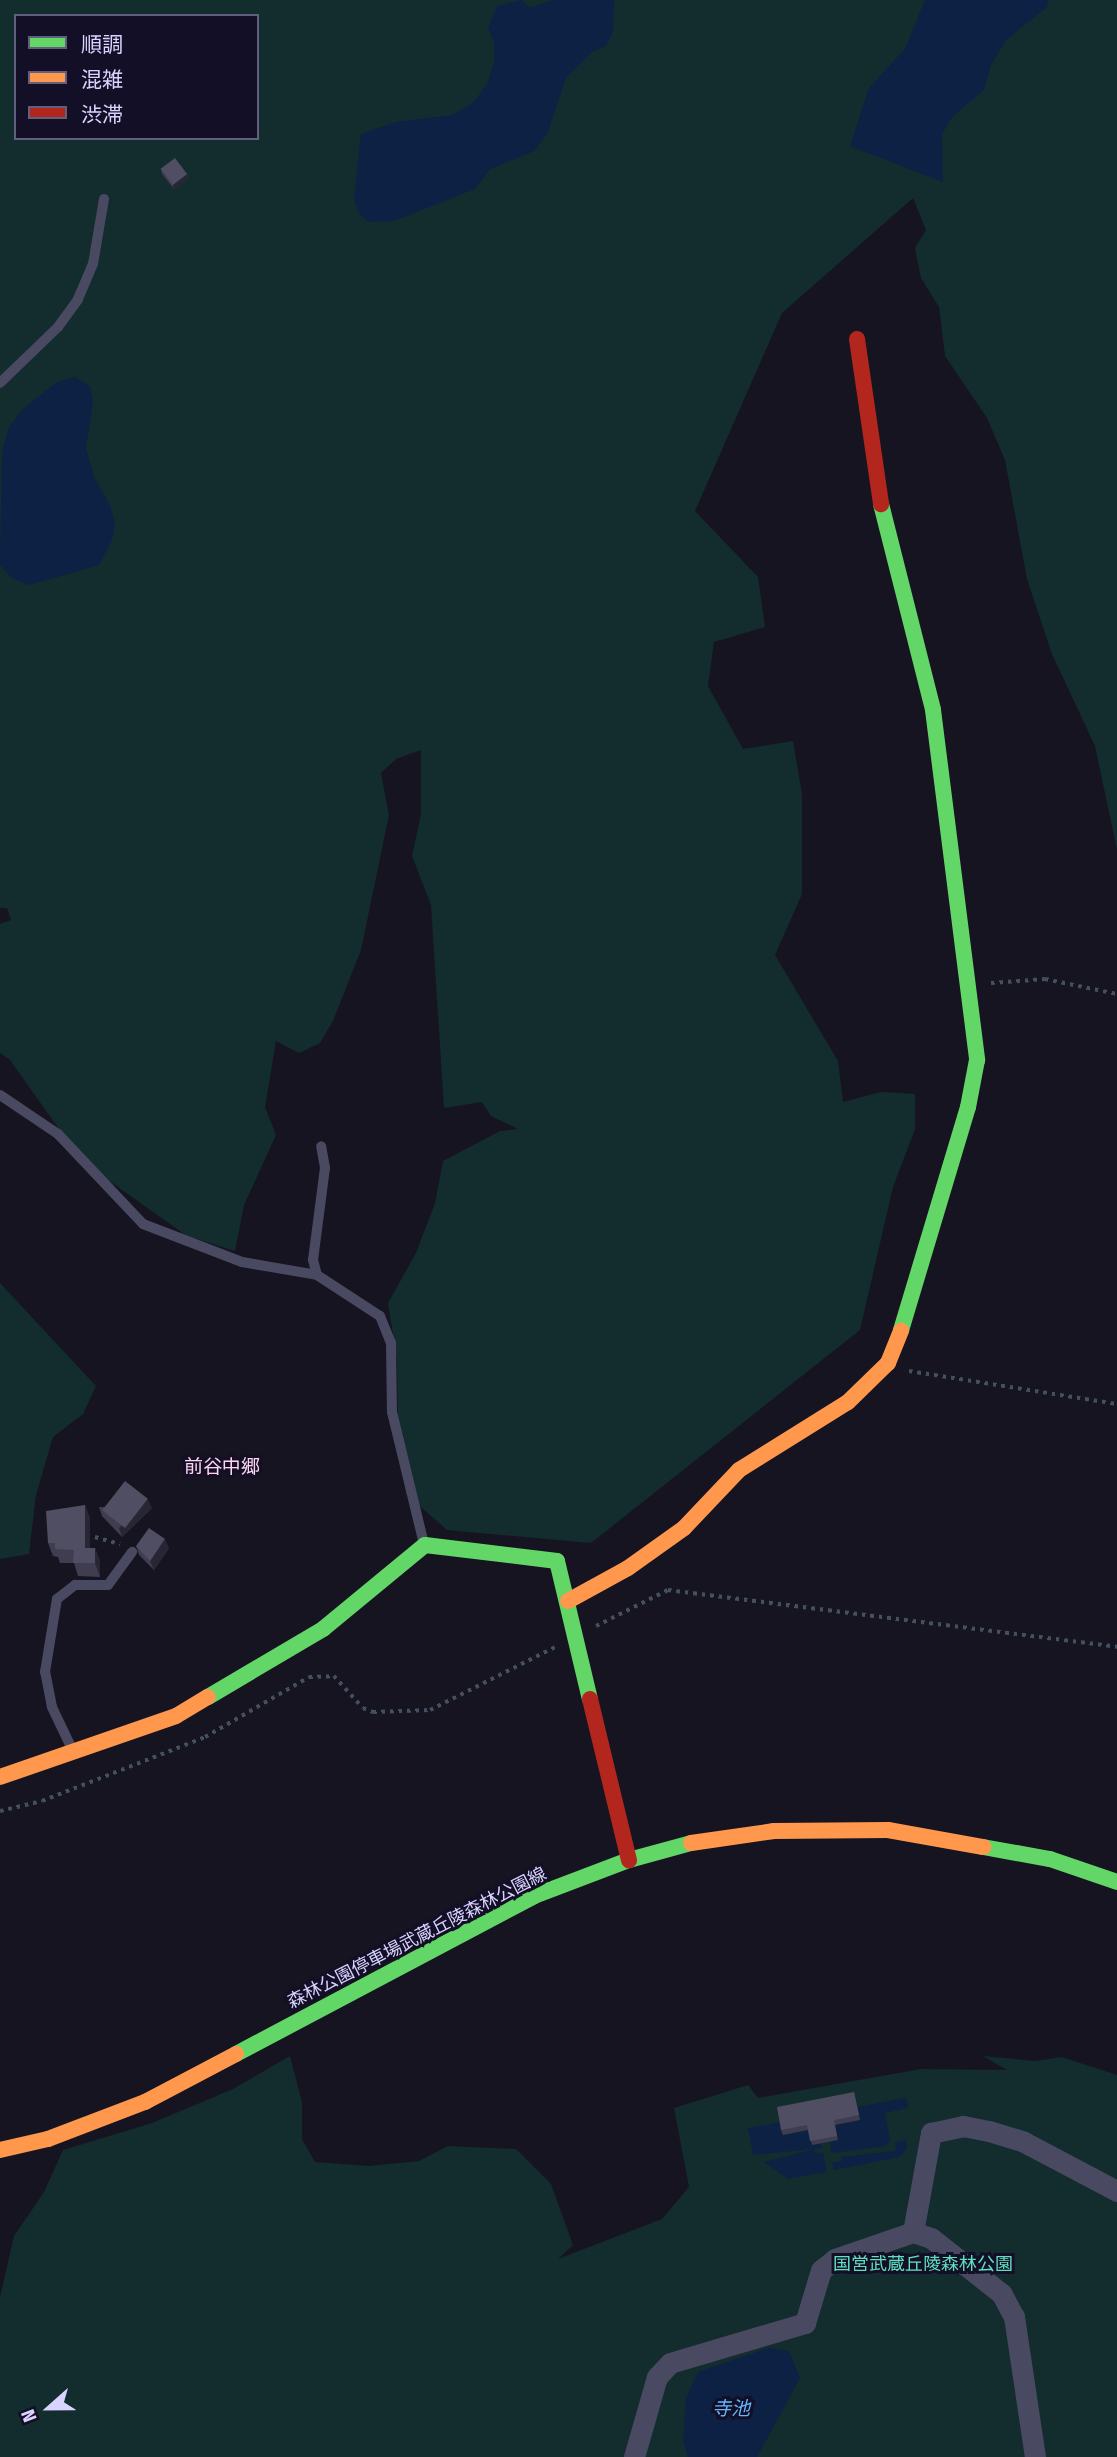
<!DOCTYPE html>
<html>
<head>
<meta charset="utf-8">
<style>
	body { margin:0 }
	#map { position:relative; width:1117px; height:2457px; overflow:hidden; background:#161421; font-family:"Fira Sans Condensed","Noto Sans JP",sans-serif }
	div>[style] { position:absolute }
	.green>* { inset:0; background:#132c2d }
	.water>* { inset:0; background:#0d2144 }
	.path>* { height:3.5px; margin-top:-1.75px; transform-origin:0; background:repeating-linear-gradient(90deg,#44505f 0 3.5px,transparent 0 8.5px) }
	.lane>* { height:10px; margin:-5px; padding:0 5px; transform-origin:5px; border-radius:5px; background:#4a4962 }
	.street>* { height:21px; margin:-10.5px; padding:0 10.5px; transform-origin:10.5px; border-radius:10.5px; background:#4a4962 }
	.fast>* { height:16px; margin:-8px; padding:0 8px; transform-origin:8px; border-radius:8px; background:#63d668 }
	.slow>* { height:16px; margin:-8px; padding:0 8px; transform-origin:8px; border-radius:8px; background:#ff974d }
	.jam>* { height:16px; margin:-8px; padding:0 8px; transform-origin:8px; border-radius:8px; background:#b3261e }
	.wall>* { inset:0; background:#403d50 }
	.shaded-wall>* { inset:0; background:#282635 }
	.building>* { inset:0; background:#504e63; transform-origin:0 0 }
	span { translate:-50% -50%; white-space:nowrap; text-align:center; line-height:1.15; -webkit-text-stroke:6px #130f26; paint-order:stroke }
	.street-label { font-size:18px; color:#d9d4ff }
	.park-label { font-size:18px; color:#5fe0c0 }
	.neighbourhood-label { font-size:19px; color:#ffd6f0 }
	.water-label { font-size:19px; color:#62b6ff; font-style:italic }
	.legend { position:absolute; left:14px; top:14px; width:245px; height:126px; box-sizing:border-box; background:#130f26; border:2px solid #625e7d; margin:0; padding:9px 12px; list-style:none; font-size:21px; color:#d9d4ff }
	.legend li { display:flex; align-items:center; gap:14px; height:35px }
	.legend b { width:35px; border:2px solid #625e7d }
	.north { position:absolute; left:14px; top:2373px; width:70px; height:70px; -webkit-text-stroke:5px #130f26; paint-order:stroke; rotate:249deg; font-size:19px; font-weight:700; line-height:28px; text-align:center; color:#d9d4ff }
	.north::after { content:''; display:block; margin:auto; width:24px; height:32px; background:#d9d4ff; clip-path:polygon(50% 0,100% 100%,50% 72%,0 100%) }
</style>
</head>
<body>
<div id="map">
	<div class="green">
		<i style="clip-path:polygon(evenodd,0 0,1117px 0,1117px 850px,1095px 746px,1052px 654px,1027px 579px,1005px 460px,987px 418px,945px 356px,939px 307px,921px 278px,915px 248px,926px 230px,913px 198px,782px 313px,695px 511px,758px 577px,765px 627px,714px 642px,708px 686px,743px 749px,793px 741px,802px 794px,802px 894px,775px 955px,838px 1061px,843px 1102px,881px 1092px,915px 1094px,915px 1129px,893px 1187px,860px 1330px,591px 1543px,447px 1530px,406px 1494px,398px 1439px,397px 1359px,388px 1303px,416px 1253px,435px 1203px,443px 1161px,500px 1131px,518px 1129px,491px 1116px,482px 1102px,444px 1108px,431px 905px,412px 856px,421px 814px,421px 750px,396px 759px,381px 773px,389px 815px,361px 950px,333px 1021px,320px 1043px,299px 1053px,276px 1041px,265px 1107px,276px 1135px,244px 1205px,235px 1251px,187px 1236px,101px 1175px,71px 1146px,10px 1060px,0 1053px,0 924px,11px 920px,7px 908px,0 908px,0 0,16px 16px,257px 16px,257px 138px,16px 138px,16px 16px)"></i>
		<i style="clip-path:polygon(0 1283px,96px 1386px,83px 1414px,53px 1437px,36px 1495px,29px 1554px,0 1559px)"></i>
		<i style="clip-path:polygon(290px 2056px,302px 2102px,302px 2139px,315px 2162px,369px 2166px,419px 2161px,448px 2146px,516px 2149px,551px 2184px,573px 2245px,558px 2259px,662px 2219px,689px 2187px,674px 2108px,748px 2085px,758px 2098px,921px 2069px,1007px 2070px,983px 2056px,1035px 2061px,1062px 2057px,1117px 2075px,1117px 2457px,0 2457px,0 2297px,14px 2236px,44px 2192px,63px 2150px,152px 2123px,233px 2089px)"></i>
	</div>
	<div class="water">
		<i style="clip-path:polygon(522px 0,530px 8px,553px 0,614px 0,613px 32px,606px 46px,592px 52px,566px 78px,547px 134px,534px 151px,490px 169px,475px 189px,394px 221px,368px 222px,358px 212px,354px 199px,361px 134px,396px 122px,452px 115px,473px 103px,487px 84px,494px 63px,494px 41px,488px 29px,497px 6px)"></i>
		<i style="clip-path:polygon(925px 0,1048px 0,1047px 7px,1006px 40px,991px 65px,984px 90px,952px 117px,942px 134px,943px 182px,850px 146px,869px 88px,905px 49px)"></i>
		<i style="clip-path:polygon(75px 377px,90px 387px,93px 402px,86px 448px,94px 477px,110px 505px,115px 524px,112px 540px,99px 565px,29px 585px,12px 578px,0 565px,2px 452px,9px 427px,23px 409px,57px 382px)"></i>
		<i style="clip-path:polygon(906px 2098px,908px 2108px,885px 2113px,890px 2141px,886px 2146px,832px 2153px,830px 2142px,838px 2140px,835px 2125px,858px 2107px)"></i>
		<i style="clip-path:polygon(781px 2122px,809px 2130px,812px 2145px,821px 2144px,822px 2148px,753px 2155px,748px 2128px)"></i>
		<i style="clip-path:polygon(906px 2140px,907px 2149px,899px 2157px,834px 2170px,832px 2163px,842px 2161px,841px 2157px,896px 2151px,895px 2142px)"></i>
		<i style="clip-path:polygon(814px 2149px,815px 2154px,823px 2152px,827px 2172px,788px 2179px,764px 2162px)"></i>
		<i style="clip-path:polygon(769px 2348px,789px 2351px,800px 2378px,757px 2457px,688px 2457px,683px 2440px,686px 2398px,698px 2372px)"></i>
	</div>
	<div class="path">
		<i style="left:991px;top:983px;width:54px;rotate:-4.2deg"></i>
		<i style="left:1045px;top:979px;width:74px;rotate:11.8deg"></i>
		<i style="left:909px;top:1371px;width:211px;rotate:9deg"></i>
		<i style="left:95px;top:1537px;width:26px;rotate:16deg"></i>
		<i style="left:596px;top:1626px;width:80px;rotate:-26.6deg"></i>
		<i style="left:668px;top:1590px;width:453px;rotate:7.2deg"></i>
		<i style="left:0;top:1811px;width:43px;rotate:-13.4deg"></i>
		<i style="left:42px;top:1801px;width:175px;rotate:-21.4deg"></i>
		<i style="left:205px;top:1737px;width:120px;rotate:-30deg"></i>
		<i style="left:309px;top:1677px;width:25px;rotate:-2deg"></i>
		<i style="left:334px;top:1676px;width:43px;rotate:47.8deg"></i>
		<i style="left:363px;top:1708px;width:11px;rotate:22deg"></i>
		<i style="left:373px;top:1712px;width:57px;rotate:-2deg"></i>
		<i style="left:430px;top:1710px;width:140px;rotate:-26.7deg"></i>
	</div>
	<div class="lane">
		<i style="left:0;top:383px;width:81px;rotate:-44deg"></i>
		<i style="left:58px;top:327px;width:34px;rotate:-54deg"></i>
		<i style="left:78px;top:299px;width:38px;rotate:-67deg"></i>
		<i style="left:93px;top:264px;width:66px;rotate:-80.4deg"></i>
		<i style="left:0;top:1095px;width:70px;rotate:33.9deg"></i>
		<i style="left:58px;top:1134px;width:124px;rotate:46.6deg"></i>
		<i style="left:143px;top:1224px;width:106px;rotate:21deg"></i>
		<i style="left:242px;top:1262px;width:76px;rotate:9.8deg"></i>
		<i style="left:317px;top:1275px;width:75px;rotate:33.1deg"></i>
		<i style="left:380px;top:1316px;width:29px;rotate:68deg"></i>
		<i style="left:391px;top:1343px;width:69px;rotate:89.2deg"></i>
		<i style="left:392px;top:1412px;width:136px;rotate:76.4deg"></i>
		<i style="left:317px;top:1275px;width:16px;rotate:-105deg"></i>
		<i style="left:313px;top:1260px;width:93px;rotate:-82.6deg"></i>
		<i style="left:325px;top:1168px;width:22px;rotate:-100deg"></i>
		<i style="left:72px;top:1749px;width:47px;rotate:-115.5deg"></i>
		<i style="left:52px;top:1707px;width:36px;rotate:-101deg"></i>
		<i style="left:45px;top:1672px;width:74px;rotate:-80.7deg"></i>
		<i style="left:57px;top:1599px;width:23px;rotate:-38deg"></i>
		<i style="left:75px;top:1585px;width:33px"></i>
		<i style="left:108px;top:1585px;width:41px;rotate:-54deg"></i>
	</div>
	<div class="street">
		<i style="left:634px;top:2457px;width:83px;rotate:-74deg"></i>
		<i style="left:657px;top:2377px;width:19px;rotate:-47deg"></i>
		<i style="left:670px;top:2363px;width:141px;rotate:-16.5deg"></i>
		<i style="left:805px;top:2323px;width:55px;rotate:-73.2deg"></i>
		<i style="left:821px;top:2270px;width:18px;rotate:-38deg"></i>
		<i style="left:835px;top:2259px;width:83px;rotate:-19.1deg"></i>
		<i style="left:1035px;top:2457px;width:142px;rotate:-98.5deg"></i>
		<i style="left:1014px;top:2317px;width:26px;rotate:-118deg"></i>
		<i style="left:1002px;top:2294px;width:90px;rotate:-141.7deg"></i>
		<i style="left:931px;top:2238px;width:19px;rotate:-162deg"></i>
		<i style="left:913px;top:2232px;width:101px;rotate:-79.7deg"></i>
		<i style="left:931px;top:2133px;width:33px;rotate:-12deg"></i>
		<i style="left:963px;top:2126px;width:26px;rotate:11deg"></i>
		<i style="left:989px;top:2131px;width:37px;rotate:17deg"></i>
		<i style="left:1024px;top:2142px;width:105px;rotate:27.8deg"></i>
	</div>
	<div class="fast">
		<i style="left:881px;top:504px;width:212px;rotate:75.8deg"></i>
		<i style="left:933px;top:710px;width:353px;rotate:82.8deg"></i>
		<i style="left:977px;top:1060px;width:48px;rotate:100.8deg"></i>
		<i style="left:968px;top:1107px;width:233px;rotate:106.7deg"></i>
		<i style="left:208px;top:1697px;width:134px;rotate:-30.6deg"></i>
		<i style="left:323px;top:1629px;width:132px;rotate:-39.5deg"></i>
		<i style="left:425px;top:1545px;width:133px;rotate:6.9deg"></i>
		<i style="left:557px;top:1561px;width:142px;rotate:76.6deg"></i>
		<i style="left:983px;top:1847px;width:68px;rotate:10.2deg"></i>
		<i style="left:1050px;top:1859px;width:71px;rotate:18.9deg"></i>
		<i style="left:236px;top:2054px;width:337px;rotate:-27.9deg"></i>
		<i style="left:534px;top:1896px;width:102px;rotate:-20.8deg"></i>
		<i style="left:629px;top:1860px;width:64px;rotate:-15.3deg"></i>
	</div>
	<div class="slow">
		<i style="left:568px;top:1601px;width:68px;rotate:-28.8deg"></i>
		<i style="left:628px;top:1568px;width:69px;rotate:-35.5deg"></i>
		<i style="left:684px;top:1528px;width:80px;rotate:-46.5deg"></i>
		<i style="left:739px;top:1470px;width:128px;rotate:-32deg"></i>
		<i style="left:848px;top:1402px;width:56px;rotate:-44.3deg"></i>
		<i style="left:888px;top:1363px;width:35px;rotate:-68deg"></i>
		<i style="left:0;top:1777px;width:186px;rotate:-19.1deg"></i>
		<i style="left:176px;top:1716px;width:37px;rotate:-31deg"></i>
		<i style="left:691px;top:1843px;width:84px;rotate:-8.2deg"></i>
		<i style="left:774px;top:1831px;width:114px;rotate:-0.5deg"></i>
		<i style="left:888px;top:1830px;width:97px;rotate:10.1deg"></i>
		<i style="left:0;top:2150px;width:49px;rotate:-12.9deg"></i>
		<i style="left:48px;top:2139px;width:104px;rotate:-20.9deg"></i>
		<i style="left:145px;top:2102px;width:103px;rotate:-27.8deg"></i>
	</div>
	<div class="jam">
		<i style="left:857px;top:339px;width:167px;rotate:81.7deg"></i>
		<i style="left:590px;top:1699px;width:166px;rotate:76.4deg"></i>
	</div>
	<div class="wall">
		<i style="clip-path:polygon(161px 169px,187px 174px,189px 178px,174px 189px,162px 174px)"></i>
		<i style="clip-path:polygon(85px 1505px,90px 1519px,90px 1548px,95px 1548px,100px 1561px,100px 1577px,78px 1576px,74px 1563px,60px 1563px,58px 1557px,53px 1556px,48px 1543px)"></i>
		<i style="clip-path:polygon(99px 1507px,152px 1508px,122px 1537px,102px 1516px)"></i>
		<i style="clip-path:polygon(136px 1546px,169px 1548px,154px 1570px,139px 1555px)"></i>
		<i style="clip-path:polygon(854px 2092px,860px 2120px,835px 2125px,838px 2140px,812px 2145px,808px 2130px,783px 2135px,781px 2130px)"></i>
	</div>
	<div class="shaded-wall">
		<i style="clip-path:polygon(187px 174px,189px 178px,174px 189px,173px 185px)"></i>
		<i style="clip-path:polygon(148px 1499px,152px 1508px,122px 1537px,119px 1528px)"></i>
		<i style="clip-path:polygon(85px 1505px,90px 1519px,90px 1561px,85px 1548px)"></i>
		<i style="clip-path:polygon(165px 1539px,169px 1548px,154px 1570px,150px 1561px)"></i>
		<i style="clip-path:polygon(95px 1548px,100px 1561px,100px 1577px,95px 1563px)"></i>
	</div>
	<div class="building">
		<i style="left:175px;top:158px;width:20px;height:18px;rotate:53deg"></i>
		<i style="left:125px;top:1481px;width:29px;height:37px;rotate:38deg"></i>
		<i style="clip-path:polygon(85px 1505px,85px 1548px,95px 1548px,95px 1563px,73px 1563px,74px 1550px,55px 1549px,55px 1543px,48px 1543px,46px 1511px)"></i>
		<i style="clip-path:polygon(149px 1528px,165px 1539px,150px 1561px,136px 1546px)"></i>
		<i style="clip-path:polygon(854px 2092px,859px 2115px,834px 2120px,837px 2136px,810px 2141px,807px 2125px,781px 2130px,777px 2107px)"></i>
	</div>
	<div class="street-label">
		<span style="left:417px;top:1938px;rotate:-27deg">森林公園停車場武蔵丘陵森林公園線</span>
	</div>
	<div class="park-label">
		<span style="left:923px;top:2264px">国営武蔵丘陵森林公園</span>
	</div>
	<div class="neighbourhood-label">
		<span style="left:222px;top:1467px">前谷中郷</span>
	</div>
	<div class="water-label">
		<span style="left:731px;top:2409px">寺池</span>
	</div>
	<ul class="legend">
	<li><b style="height:9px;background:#63d668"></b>順調</li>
	<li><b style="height:9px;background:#ff974d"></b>混雑</li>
	<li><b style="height:9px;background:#b3261e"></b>渋滞</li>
	</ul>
	<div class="north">N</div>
</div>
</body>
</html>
